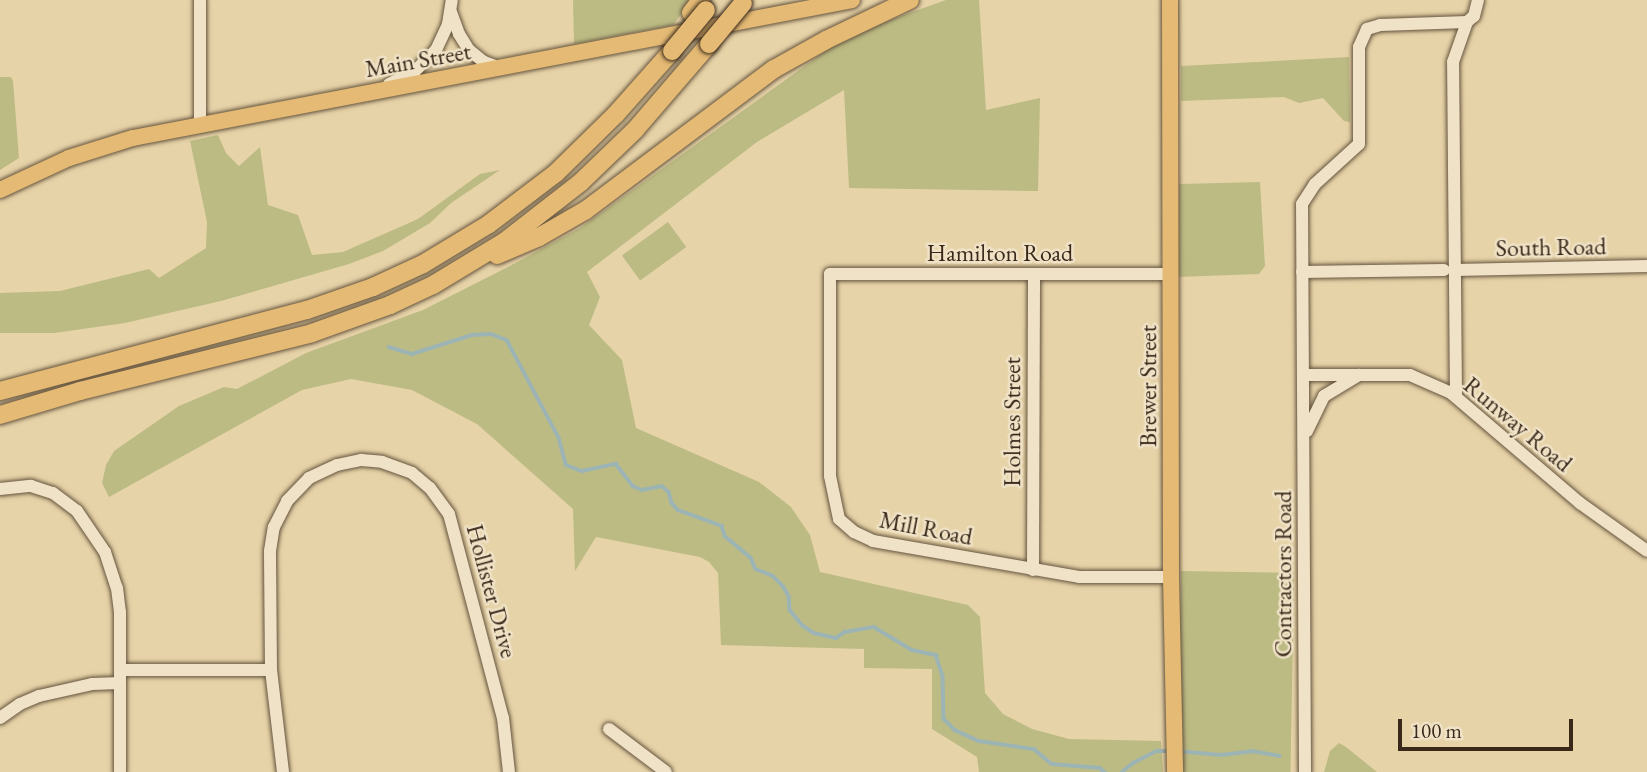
<!DOCTYPE html>
<html>
<head>
<meta charset="utf-8">
<style>
	body { margin:0 }
	#map { position:relative; width:1647px; height:772px; overflow:hidden; background:#e7d3a8; font-family:"EB Garamond",serif }
	div>[style] { position:absolute }
	.green>* { inset:0; background:#bcbb84; transform-origin:0 0 }
	.stream>* { height:3.5px; margin:-1.75px; padding:0 1.75px; transform-origin:1.75px; border-radius:1.75px; background:#9db4b5 }
	.roads { filter:drop-shadow(0 0 2px #65543e) drop-shadow(0 0 2px #65543e) }
	.minor>* { height:12px; margin:-6px; padding:0 6px; transform-origin:6px; border-radius:6px; background:#efe2c6 }
	.major>* { height:16px; margin:-8px; padding:0 8px; transform-origin:8px; border-radius:8px; background:#e4ba74 }
	.highway>* { height:18px; margin:-9px; padding:0 9px; transform-origin:9px; border-radius:9px; background:#e4ba74 }
	.bridges { filter:drop-shadow(0 0 2px #3a291a) drop-shadow(0 0 2px #3a291a) }
	.highway-bridge>* { height:18px; margin:-9px; padding:0 9px; transform-origin:9px; border-radius:9px; background:#e4ba74 }
	span { translate:-50% -50%; white-space:nowrap; text-align:center; line-height:1.15; -webkit-text-stroke:5px #efe2c6; paint-order:stroke }
	.street-label { font-size:24px; color:#3a291a }
	.scale { position:absolute; left:1398px; top:719px; width:175px; height:32px; box-sizing:border-box; border:4px solid #3a291a; border-top:0; padding-left:9px; font-size:21px; line-height:24px; white-space:nowrap; color:#3a291a; -webkit-text-stroke:5px #efe2c6; paint-order:stroke }
</style>
</head>
<body>
<div id="map">
	<div class="green">
		<i style="clip-path:polygon(573px 0,692px 0,673px 25px,574px 44px)"></i>
		<i style="clip-path:polygon(946px 0,979px 0,986px 110px,1040px 98px,1038px 191px,849px 188px,844px 90px,757px 142px,587px 272px,600px 297px,589px 325px,622px 360px,636px 428px,759px 482px,791px 507px,810px 535px,820px 572px,968px 605px,980px 617px,985px 693px,1003px 714px,1032px 729px,1069px 739px,1161px 741px,1163px 772px,979px 772px,977px 757px,932px 729px,932px 669px,864px 668px,864px 649px,721px 645px,718px 573px,709px 562px,700px 557px,596px 537px,575px 571px,573px 509px,477px 424px,412px 390px,351px 379px,302px 390px,109px 497px,102px 483px,106px 465px,114px 451px,179px 406px,224px 387px,237px 389px,306px 353px,423px 310px,506px 268px,580px 228px,834px 45px,887px 21px)"></i>
		<i style="clip-path:polygon(1349px 57px,1350px 122px,1344px 121px,1323px 98px,1299px 103px,1284px 97px,1181px 101px,1181px 66px)"></i>
		<i style="clip-path:polygon(0 69px,0 77px,11px 77px,13px 81px,19px 158px,0 170px)"></i>
		<i style="clip-path:polygon(218px 135px,226px 153px,239px 166px,260px 147px,268px 205px,298px 215px,312px 255px,343px 252px,418px 219px,480px 174px,500px 170px,451px 203px,430px 223px,383px 251px,349px 264px,221px 301px,125px 323px,54px 333px,0 333px,0 293px,60px 291px,149px 269px,159px 278px,206px 248px,207px 222px,190px 141px)"></i>
		<i style="clip-path:polygon(1260px 182px,1265px 266px,1259px 274px,1177px 277px,1179px 184px)"></i>
		<i style="left:668px;top:222px;width:31px;height:57px;rotate:54deg"></i>
		<i style="left:1181px;top:571px;width:113px;height:201px;rotate:1deg"></i>
		<i style="clip-path:polygon(1339px 743px,1346px 747px,1377px 772px,1324px 772px,1330px 751px)"></i>
	</div>
	<div class="stream">
		<i style="left:389px;top:347px;width:24px;rotate:17deg"></i>
		<i style="left:412px;top:354px;width:63px;rotate:-17.6deg"></i>
		<i style="left:472px;top:335px;width:19px;rotate:-3deg"></i>
		<i style="left:491px;top:334px;width:17px;rotate:21deg"></i>
		<i style="left:507px;top:340px;width:111px;rotate:62deg"></i>
		<i style="left:559px;top:438px;width:28px;rotate:75deg"></i>
		<i style="left:566px;top:465px;width:17px;rotate:21deg"></i>
		<i style="left:582px;top:471px;width:35px;rotate:-12deg"></i>
		<i style="left:616px;top:464px;width:28px;rotate:52deg"></i>
		<i style="left:633px;top:486px;width:10px;rotate:24deg"></i>
		<i style="left:642px;top:490px;width:20px;rotate:-11deg"></i>
		<i style="left:662px;top:486px;width:9px;rotate:41deg"></i>
		<i style="left:669px;top:492px;width:11px;rotate:75deg"></i>
		<i style="left:672px;top:503px;width:9px;rotate:49deg"></i>
		<i style="left:678px;top:510px;width:47px;rotate:20deg"></i>
		<i style="left:722px;top:526px;width:10px;rotate:73deg"></i>
		<i style="left:725px;top:536px;width:34px;rotate:40deg"></i>
		<i style="left:751px;top:558px;width:12px;rotate:66deg"></i>
		<i style="left:756px;top:569px;width:18px;rotate:22deg"></i>
		<i style="left:773px;top:576px;width:14px;rotate:45deg"></i>
		<i style="left:783px;top:586px;width:12px;rotate:59deg"></i>
		<i style="left:789px;top:596px;width:14px;rotate:86deg"></i>
		<i style="left:790px;top:610px;width:19px;rotate:51deg"></i>
		<i style="left:802px;top:625px;width:14px;rotate:34deg"></i>
		<i style="left:814px;top:633px;width:23px;rotate:13deg"></i>
		<i style="left:836px;top:638px;width:11px;rotate:-34deg"></i>
		<i style="left:845px;top:632px;width:29px;rotate:-10deg"></i>
		<i style="left:874px;top:627px;width:44px;rotate:31.2deg"></i>
		<i style="left:912px;top:650px;width:25px;rotate:12deg"></i>
		<i style="left:936px;top:655px;width:22px;rotate:72deg"></i>
		<i style="left:943px;top:676px;width:43px;rotate:88.7deg"></i>
		<i style="left:944px;top:719px;width:16px;rotate:45deg"></i>
		<i style="left:955px;top:730px;width:26px;rotate:25deg"></i>
		<i style="left:979px;top:741px;width:56px;rotate:8.3deg"></i>
		<i style="left:1034px;top:749px;width:23px;rotate:40deg"></i>
		<i style="left:1052px;top:764px;width:48px;rotate:4.8deg"></i>
		<i style="left:1100px;top:768px;width:6px;rotate:39deg"></i>
		<i style="left:1178px;top:751px;width:43px;rotate:5.3deg"></i>
		<i style="left:1221px;top:755px;width:31px;rotate:-7deg"></i>
		<i style="left:1252px;top:751px;width:28px;rotate:10deg"></i>
		<i style="left:1122px;top:772px;width:14px;rotate:-39deg"></i>
		<i style="left:1133px;top:763px;width:27px;rotate:-27deg"></i>
		<i style="left:1157px;top:751px;width:14px"></i>
	</div>
	<div class="roads">
		<div class="minor">
			<i style="left:200px;top:0;width:124px;rotate:90deg"></i>
			<i style="left:451px;top:12px;width:23px;rotate:70deg"></i>
			<i style="left:459px;top:34px;width:19px;rotate:58deg"></i>
			<i style="left:469px;top:50px;width:19px;rotate:39deg"></i>
			<i style="left:484px;top:62px;width:15px;rotate:20deg"></i>
			<i style="left:389px;top:84px;width:29px;rotate:-27deg"></i>
			<i style="left:415px;top:71px;width:30px;rotate:-45deg"></i>
			<i style="left:436px;top:50px;width:29px;rotate:-65deg"></i>
			<i style="left:448px;top:24px;width:24px;rotate:-81deg"></i>
			<i style="left:1455px;top:270px;width:192px;rotate:-1.2deg"></i>
			<i style="left:1302px;top:272px;width:142px;rotate:-0.8deg"></i>
			<i style="left:1170px;top:274px;width:340px;rotate:180deg"></i>
			<i style="left:830px;top:274px;width:202px;rotate:90deg"></i>
			<i style="left:830px;top:476px;width:44px;rotate:78.2deg"></i>
			<i style="left:839px;top:519px;width:20px;rotate:41deg"></i>
			<i style="left:854px;top:532px;width:21px;rotate:25deg"></i>
			<i style="left:873px;top:541px;width:209px;rotate:9.9deg"></i>
			<i style="left:1079px;top:577px;width:92px"></i>
			<i style="left:1303px;top:375px;width:107px"></i>
			<i style="left:1410px;top:375px;width:45px;rotate:23.7deg"></i>
			<i style="left:1451px;top:393px;width:170px;rotate:40.5deg"></i>
			<i style="left:1580px;top:503px;width:82px;rotate:35.6deg"></i>
			<i style="left:1456px;top:397px;width:335px;rotate:-90.5deg"></i>
			<i style="left:1453px;top:62px;width:42px;rotate:-70.7deg"></i>
			<i style="left:1307px;top:431px;width:39px;rotate:-64deg"></i>
			<i style="left:1324px;top:396px;width:41px;rotate:-31deg"></i>
			<i style="left:0;top:489px;width:31px;rotate:-6deg"></i>
			<i style="left:31px;top:486px;width:23px;rotate:18deg"></i>
			<i style="left:53px;top:493px;width:30px;rotate:37deg"></i>
			<i style="left:77px;top:511px;width:50px;rotate:55.7deg"></i>
			<i style="left:105px;top:552px;width:38px;rotate:72deg"></i>
			<i style="left:117px;top:588px;width:24px;rotate:83deg"></i>
			<i style="left:120px;top:612px;width:160px;rotate:90deg"></i>
			<i style="left:1033px;top:570px;width:296px;rotate:-89.8deg"></i>
			<i style="left:120px;top:670px;width:151px"></i>
			<i style="left:0;top:718px;width:24px;rotate:-35deg"></i>
			<i style="left:20px;top:704px;width:21px;rotate:-23deg"></i>
			<i style="left:39px;top:696px;width:54px;rotate:-12.8deg"></i>
			<i style="left:92px;top:684px;width:28px;rotate:-2deg"></i>
			<i style="left:609px;top:729px;width:71px;rotate:37deg"></i>
			<i style="left:283px;top:772px;width:103px;rotate:-96.7deg"></i>
			<i style="left:271px;top:670px;width:119px;rotate:-90.5deg"></i>
			<i style="left:270px;top:551px;width:24px;rotate:-81deg"></i>
			<i style="left:274px;top:527px;width:29px;rotate:-63deg"></i>
			<i style="left:287px;top:501px;width:32px;rotate:-46deg"></i>
			<i style="left:309px;top:478px;width:31px;rotate:-25deg"></i>
			<i style="left:337px;top:465px;width:25px;rotate:-12deg"></i>
			<i style="left:361px;top:460px;width:21px;rotate:5deg"></i>
			<i style="left:382px;top:462px;width:32px;rotate:20deg"></i>
			<i style="left:412px;top:473px;width:23px;rotate:40deg"></i>
			<i style="left:430px;top:488px;width:32px;rotate:54deg"></i>
			<i style="left:449px;top:514px;width:211px;rotate:75.2deg"></i>
			<i style="left:503px;top:718px;width:54px;rotate:83.7deg"></i>
			<i style="left:1305px;top:772px;width:568px;rotate:-90.3deg"></i>
			<i style="left:1302px;top:204px;width:24px;rotate:-57deg"></i>
			<i style="left:1315px;top:184px;width:59px;rotate:-42.3deg"></i>
			<i style="left:1359px;top:144px;width:97px;rotate:-90deg"></i>
			<i style="left:1359px;top:47px;width:20px;rotate:-66deg"></i>
			<i style="left:1367px;top:29px;width:14px;rotate:-17deg"></i>
			<i style="left:1380px;top:25px;width:87px;rotate:-2deg"></i>
			<i style="left:1467px;top:22px;width:9px;rotate:-41deg"></i>
			<i style="left:1474px;top:16px;width:16px;rotate:-76deg"></i>
		</div>
		<div class="major">
			<i style="left:1170px;top:0;width:577px;rotate:89.9deg"></i>
			<i style="left:1171px;top:577px;width:195px;rotate:88.8deg"></i>
			<i style="left:0;top:190px;width:76px;rotate:-24.9deg"></i>
			<i style="left:69px;top:158px;width:67px;rotate:-17.4deg"></i>
			<i style="left:133px;top:138px;width:732px;rotate:-10.86deg"></i>
		</div>
		<div class="highway">
			<i style="left:691px;top:13px;width:16px;rotate:-52deg"></i>
			<i style="left:497px;top:255px;width:46px;rotate:-23.2deg"></i>
			<i style="left:539px;top:237px;width:54px;rotate:-29.9deg"></i>
			<i style="left:586px;top:210px;width:235px;rotate:-36.9deg"></i>
			<i style="left:774px;top:69px;width:60px;rotate:-29.1deg"></i>
			<i style="left:826px;top:40px;width:93px;rotate:-25.5deg"></i>
			<i style="left:0;top:391px;width:318px;rotate:-14.8deg"></i>
			<i style="left:307px;top:310px;width:70px;rotate:-19.2deg"></i>
			<i style="left:373px;top:287px;width:55px;rotate:-24.7deg"></i>
			<i style="left:423px;top:264px;width:77px;rotate:-31.2deg"></i>
			<i style="left:489px;top:224px;width:84px;rotate:-37.3deg"></i>
			<i style="left:556px;top:173px;width:84px;rotate:-44.5deg"></i>
			<i style="left:616px;top:114px;width:84px;rotate:-48.4deg"></i>
			<i style="left:0;top:415px;width:84px;rotate:-16.7deg"></i>
			<i style="left:80px;top:391px;width:239px;rotate:-14deg"></i>
			<i style="left:312px;top:333px;width:83px;rotate:-19.7deg"></i>
			<i style="left:390px;top:305px;width:47px;rotate:-24.9deg"></i>
			<i style="left:433px;top:285px;width:83px;rotate:-31.2deg"></i>
			<i style="left:504px;top:242px;width:98px;rotate:-37.9deg"></i>
			<i style="left:581px;top:182px;width:75px;rotate:-43.9deg"></i>
			<i style="left:635px;top:130px;width:113px;rotate:-49.3deg"></i>
		</div>
	</div>
	<div class="bridges">
		<div class="highway-bridge">
			<i style="left:709px;top:44px;width:53px;rotate:-50.3deg"></i>
			<i style="left:672px;top:51px;width:53px;rotate:-50.3deg"></i>
		</div>
	</div>
	<div class="street-label">
		<span style="left:418px;top:60px;rotate:-10deg">Main Street</span>
		<span style="left:1551px;top:247px;rotate:-1deg">South Road</span>
		<span style="left:1000px;top:253px">Hamilton Road</span>
		<span style="left:1148px;top:386px;rotate:-90deg">Brewer Street</span>
		<span style="left:1012px;top:422px;rotate:-90deg">Holmes Street</span>
		<span style="left:1518px;top:424px;rotate:40deg">Runway Road</span>
		<span style="left:926px;top:528px;rotate:11deg">Mill Road</span>
		<span style="left:1283px;top:574px;rotate:-90deg">Contractors Road</span>
		<span style="left:492px;top:591px;rotate:75deg">Hollister Drive</span>
	</div>
	<div class="scale">100 m</div>
</div>
</body>
</html>
